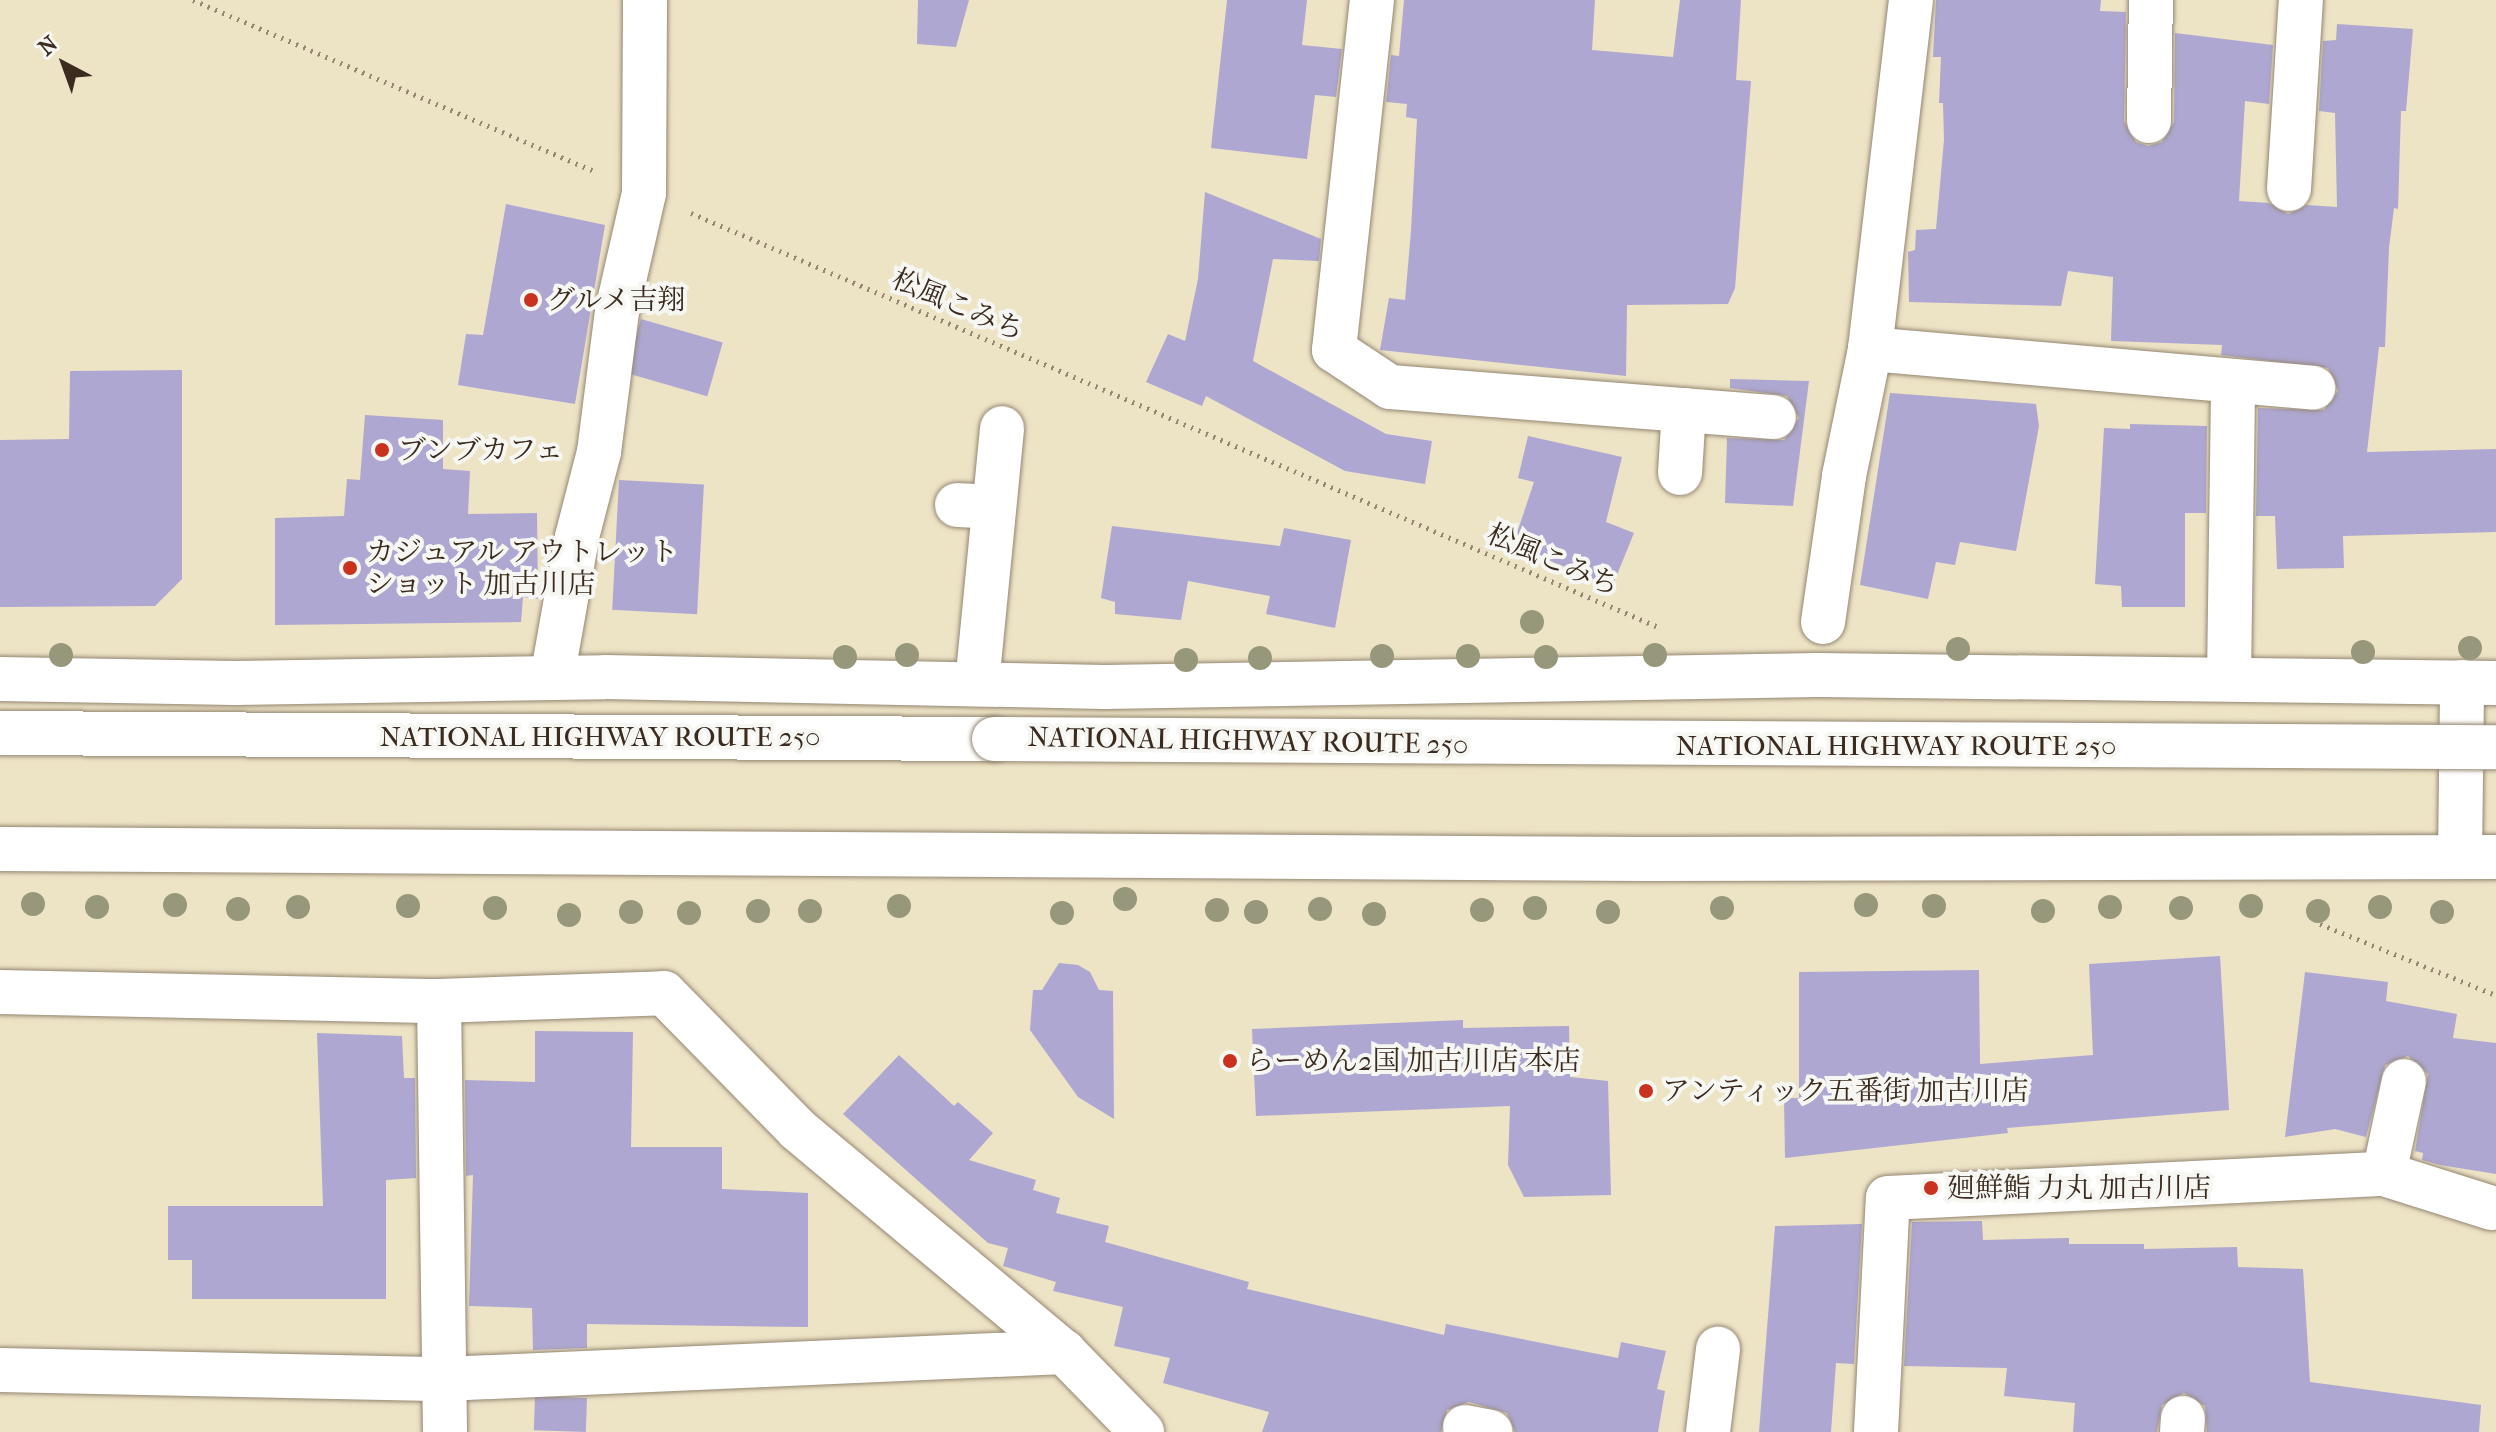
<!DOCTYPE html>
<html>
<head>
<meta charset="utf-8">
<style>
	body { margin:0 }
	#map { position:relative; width:2496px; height:1432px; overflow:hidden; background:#ede3c5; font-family:"IM FELL French Canon","Noto Serif JP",serif }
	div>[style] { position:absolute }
	.building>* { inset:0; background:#aea7d1; transform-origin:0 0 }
	.path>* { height:5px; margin-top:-2.5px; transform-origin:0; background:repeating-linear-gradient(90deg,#948672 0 2px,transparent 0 8px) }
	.roads { filter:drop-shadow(0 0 2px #948672) drop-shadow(0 0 2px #948672) }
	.minor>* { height:44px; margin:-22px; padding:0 22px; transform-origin:22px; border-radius:22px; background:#fff }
	.highway>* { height:44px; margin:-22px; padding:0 22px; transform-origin:22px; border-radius:22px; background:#fff }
	.bridges { filter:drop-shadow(0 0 2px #948672) drop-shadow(0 0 2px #948672) }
	.highway-bridge>* { height:44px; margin:-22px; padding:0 22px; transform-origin:22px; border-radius:22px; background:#fff }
	.trees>* { width:24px; height:24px; margin:-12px; border-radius:50%; background:#97987b }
	.dots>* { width:22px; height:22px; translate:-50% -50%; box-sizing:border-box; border:4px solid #f6f6f2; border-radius:50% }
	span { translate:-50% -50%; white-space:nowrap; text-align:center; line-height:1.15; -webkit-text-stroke:8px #f6f6f2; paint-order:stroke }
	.poi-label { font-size:28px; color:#3b2a1e }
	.left { translate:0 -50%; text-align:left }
	.street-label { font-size:28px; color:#3b2a1e }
	.north { position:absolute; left:24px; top:24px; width:80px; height:80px; -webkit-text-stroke:6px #f6f6f2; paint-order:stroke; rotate:319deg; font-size:22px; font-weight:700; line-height:32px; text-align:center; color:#3b2a1e }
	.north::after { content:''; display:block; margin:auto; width:28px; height:36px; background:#3b2a1e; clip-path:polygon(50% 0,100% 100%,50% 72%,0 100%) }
</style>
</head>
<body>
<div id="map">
	<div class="building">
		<i style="clip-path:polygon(918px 0,969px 0,956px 47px,917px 44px)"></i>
		<i style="clip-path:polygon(1227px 0,1307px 0,1302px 45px,1342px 49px,1336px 97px,1315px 95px,1307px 159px,1211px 148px)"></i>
		<i style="clip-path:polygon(1404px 0,1595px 0,1592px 50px,1673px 57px,1680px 0,1741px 0,1736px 80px,1751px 81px,1735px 288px,1728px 304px,1627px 305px,1626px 376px,1380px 350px,1389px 298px,1405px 300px,1411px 231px,1417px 119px,1406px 117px,1407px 104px,1386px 102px,1391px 55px,1399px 56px)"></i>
		<i style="clip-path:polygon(1936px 0,2101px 0,2100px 11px,2126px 12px,2124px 121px,2136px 142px,2148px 146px,2162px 142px,2174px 122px,2175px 33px,2273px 45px,2269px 104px,2245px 101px,2239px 201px,2269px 203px,2288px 214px,2307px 205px,2337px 207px,2335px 113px,2319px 111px,2323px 41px,2336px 40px,2337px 24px,2413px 29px,2406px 111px,2401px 111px,2398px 209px,2394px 208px,2389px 248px,2385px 347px,2379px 347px,2367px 452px,2496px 449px,2496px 532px,2343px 536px,2344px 568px,2277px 569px,2275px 516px,2256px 516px,2258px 408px,2324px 410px,2338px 391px,2328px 368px,2221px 355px,2222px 345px,2111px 341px,2113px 277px,2068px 271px,2061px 306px,1909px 302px,1908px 252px,1915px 250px,1916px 230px,1936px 229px,1944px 140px,1943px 103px,1939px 103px,1941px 57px,1933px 57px)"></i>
		<i style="clip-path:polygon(1205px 192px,1321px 239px,1319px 261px,1273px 259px,1253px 361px,1386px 434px,1432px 441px,1425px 484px,1345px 471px,1206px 396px,1202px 406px,1146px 382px,1168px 334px,1185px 341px,1198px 279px)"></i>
		<i style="clip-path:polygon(506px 204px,605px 225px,575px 404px,458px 385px,466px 334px,483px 335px)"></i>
		<i style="left:641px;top:319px;width:85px;height:56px;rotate:16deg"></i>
		<i style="clip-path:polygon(182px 370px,182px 579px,155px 606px,0 607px,0 440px,69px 439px,70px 371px)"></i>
		<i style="clip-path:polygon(1730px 379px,1809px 381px,1793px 506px,1725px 503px,1727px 438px,1784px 440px,1799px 418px,1787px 396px,1730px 388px)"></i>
		<i style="clip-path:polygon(1890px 393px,2036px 404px,2039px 426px,2016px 551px,1960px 542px,1955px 565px,1936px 562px,1928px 599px,1860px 585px)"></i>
		<i style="clip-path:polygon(365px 415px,443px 420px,443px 469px,470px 471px,468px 514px,537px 513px,538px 599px,523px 597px,521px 622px,275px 625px,275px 518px,344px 516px,347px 479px,360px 480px)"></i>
		<i style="clip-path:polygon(2130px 424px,2207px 426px,2206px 513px,2185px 513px,2185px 607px,2122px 607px,2121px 586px,2095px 584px,2104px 428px,2130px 429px)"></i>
		<i style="clip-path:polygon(1528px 436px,1622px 457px,1606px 522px,1634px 533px,1612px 587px,1513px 545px,1534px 482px,1518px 478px)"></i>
		<i style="left:619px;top:480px;width:85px;height:130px;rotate:3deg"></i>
		<i style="clip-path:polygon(1112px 526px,1280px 546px,1284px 528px,1351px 540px,1335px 628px,1266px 614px,1270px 596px,1188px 581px,1181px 620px,1115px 614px,1115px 602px,1101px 598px)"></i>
		<i style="clip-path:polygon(2220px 956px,2229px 1110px,2007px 1128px,2008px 1133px,1785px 1158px,1784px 1098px,1799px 1098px,1799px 972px,1979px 970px,1980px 1064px,2093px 1055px,2089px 964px)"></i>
		<i style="clip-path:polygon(1059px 963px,1078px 965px,1090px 972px,1099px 990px,1113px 991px,1114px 1119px,1078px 1097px,1030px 1030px,1033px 990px,1042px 990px)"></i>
		<i style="clip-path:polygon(2305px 972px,2388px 982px,2386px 1001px,2457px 1014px,2453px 1038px,2496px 1043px,2496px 1174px,2440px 1165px,2422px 1160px,2423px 1153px,2415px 1151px,2428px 1074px,2408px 1056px,2385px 1065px,2366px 1137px,2335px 1129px,2285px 1137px)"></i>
		<i style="clip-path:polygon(1463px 1020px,1463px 1028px,1569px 1026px,1570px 1077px,1608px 1081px,1611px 1195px,1524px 1197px,1508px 1165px,1510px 1106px,1256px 1116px,1252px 1029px)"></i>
		<i style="clip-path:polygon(535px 1031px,633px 1032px,631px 1147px,722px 1147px,722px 1189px,808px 1193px,808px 1327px,587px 1324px,587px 1348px,533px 1350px,532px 1308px,469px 1306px,473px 1175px,466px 1176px,465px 1080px,535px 1082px)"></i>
		<i style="clip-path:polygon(317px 1033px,402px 1036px,404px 1078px,415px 1078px,416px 1178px,386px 1180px,386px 1299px,192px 1299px,192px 1260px,168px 1260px,168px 1206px,323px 1206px)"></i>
		<i style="clip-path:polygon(899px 1055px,954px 1106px,958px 1102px,993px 1133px,969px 1160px,1036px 1180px,1033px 1190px,1060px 1198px,1056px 1213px,1109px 1226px,1105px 1242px,1249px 1282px,1247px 1289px,1444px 1335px,1446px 1324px,1618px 1358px,1621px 1342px,1666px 1351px,1657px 1389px,1665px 1391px,1658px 1432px,1515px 1432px,1507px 1413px,1469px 1402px,1447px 1410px,1441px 1432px,1262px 1432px,1269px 1412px,1163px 1383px,1170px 1358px,1114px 1346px,1123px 1307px,1053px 1291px,1056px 1282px,1003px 1266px,1008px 1248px,988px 1243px,843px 1114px)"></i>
		<i style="clip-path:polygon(1982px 1221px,1983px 1240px,2069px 1238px,2069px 1244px,2144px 1244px,2144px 1249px,2237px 1247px,2238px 1267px,2303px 1269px,2310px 1382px,2481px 1405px,2479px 1432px,2207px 1432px,2205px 1406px,2184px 1393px,2162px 1405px,2157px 1432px,2073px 1432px,2075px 1403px,2004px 1396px,2007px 1368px,1904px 1366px,1912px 1222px)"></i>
		<i style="clip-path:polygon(1862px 1224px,1854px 1364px,1836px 1363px,1831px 1432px,1759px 1432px,1775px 1226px)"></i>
		<i style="left:587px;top:1398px;width:34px;height:52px;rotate:92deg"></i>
	</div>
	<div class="path">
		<i style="left:193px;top:0;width:435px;rotate:23.1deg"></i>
		<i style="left:691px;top:213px;width:1050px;rotate:23.17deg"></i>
		<i style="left:2320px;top:924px;width:190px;rotate:22deg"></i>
	</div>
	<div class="roads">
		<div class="minor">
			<i style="left:1372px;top:0;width:352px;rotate:96.2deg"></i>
			<i style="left:1334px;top:350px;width:67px;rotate:33.5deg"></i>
			<i style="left:1390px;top:387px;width:385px;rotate:4.5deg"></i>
			<i style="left:2149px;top:121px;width:121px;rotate:-89.1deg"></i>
			<i style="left:2289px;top:189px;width:189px;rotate:-86.4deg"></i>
			<i style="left:1870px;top:349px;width:445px;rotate:5deg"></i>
			<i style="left:1680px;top:473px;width:63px;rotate:-86.4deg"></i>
			<i style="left:957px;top:505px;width:37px;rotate:3deg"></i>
			<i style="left:1823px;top:622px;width:148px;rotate:-81.8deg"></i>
			<i style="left:1844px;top:476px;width:130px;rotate:-78.4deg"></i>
			<i style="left:1870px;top:349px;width:351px;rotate:-83.3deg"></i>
			<i style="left:552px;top:678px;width:143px;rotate:-79.9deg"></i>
			<i style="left:577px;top:537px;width:88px;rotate:-75.5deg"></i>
			<i style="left:599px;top:452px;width:142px;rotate:-82.7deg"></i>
			<i style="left:617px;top:311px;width:121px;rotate:-77.1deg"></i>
			<i style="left:644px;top:193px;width:193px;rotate:-89.7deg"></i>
			<i style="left:2229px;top:678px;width:297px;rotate:-89.2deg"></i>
			<i style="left:0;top:679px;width:235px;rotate:1deg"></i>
			<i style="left:235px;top:683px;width:370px;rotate:-0.9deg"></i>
			<i style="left:605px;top:677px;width:500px;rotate:1.15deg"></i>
			<i style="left:1105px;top:687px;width:713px;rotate:-0.96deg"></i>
			<i style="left:1818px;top:675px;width:678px;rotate:0.68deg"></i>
			<i style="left:977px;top:684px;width:257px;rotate:-84.4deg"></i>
			<i style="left:2460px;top:857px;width:175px;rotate:-89.3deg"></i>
			<i style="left:0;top:992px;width:439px;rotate:1.2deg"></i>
			<i style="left:439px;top:1001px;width:225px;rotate:-2deg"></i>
			<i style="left:664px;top:993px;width:190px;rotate:45.6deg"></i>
			<i style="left:797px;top:1129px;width:348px;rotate:39.9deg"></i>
			<i style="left:1064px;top:1352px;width:112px;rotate:45.7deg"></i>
			<i style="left:439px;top:1001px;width:431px;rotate:89.2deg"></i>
			<i style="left:2384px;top:1174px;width:95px;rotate:-77.9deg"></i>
			<i style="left:0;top:1370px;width:445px;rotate:1.2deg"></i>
			<i style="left:445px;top:1379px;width:620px;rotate:-2.5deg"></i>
			<i style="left:1465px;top:1427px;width:26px;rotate:11deg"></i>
			<i style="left:1708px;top:1432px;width:84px;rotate:-83.1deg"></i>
			<i style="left:1876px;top:1432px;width:234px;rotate:-87.1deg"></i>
			<i style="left:1888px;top:1198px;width:497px;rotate:-2.8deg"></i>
			<i style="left:2384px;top:1174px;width:113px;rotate:17.5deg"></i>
			<i style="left:2182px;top:1432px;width:14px;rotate:-86deg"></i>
		</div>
		<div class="highway">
			<i style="left:0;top:733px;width:994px;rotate:0.35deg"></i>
			<i style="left:0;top:849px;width:1647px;rotate:0.35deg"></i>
			<i style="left:1647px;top:859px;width:849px;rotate:-0.13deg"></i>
		</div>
	</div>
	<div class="bridges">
		<div class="highway-bridge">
			<i style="left:994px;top:739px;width:1502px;rotate:0.31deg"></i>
		</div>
	</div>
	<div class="trees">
		<i style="left:1532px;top:622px"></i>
		<i style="left:2470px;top:648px"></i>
		<i style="left:1958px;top:649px"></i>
		<i style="left:2363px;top:652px"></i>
		<i style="left:61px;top:655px"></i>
		<i style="left:907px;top:655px"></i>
		<i style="left:1655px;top:655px"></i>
		<i style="left:1382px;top:656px"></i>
		<i style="left:1468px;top:656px"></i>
		<i style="left:845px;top:657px"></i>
		<i style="left:1546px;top:657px"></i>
		<i style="left:1260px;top:658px"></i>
		<i style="left:1186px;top:660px"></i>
		<i style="left:1125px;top:899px"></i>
		<i style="left:33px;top:904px"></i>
		<i style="left:175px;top:905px"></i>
		<i style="left:1866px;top:905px"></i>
		<i style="left:408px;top:906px"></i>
		<i style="left:899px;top:906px"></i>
		<i style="left:1934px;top:906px"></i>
		<i style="left:2251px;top:906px"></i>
		<i style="left:97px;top:907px"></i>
		<i style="left:298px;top:907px"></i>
		<i style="left:2110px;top:907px"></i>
		<i style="left:2380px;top:907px"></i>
		<i style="left:495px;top:908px"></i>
		<i style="left:1535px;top:908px"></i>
		<i style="left:1722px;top:908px"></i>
		<i style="left:2181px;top:908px"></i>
		<i style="left:238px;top:909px"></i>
		<i style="left:1320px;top:909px"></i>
		<i style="left:1217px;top:910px"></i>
		<i style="left:1482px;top:910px"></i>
		<i style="left:758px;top:911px"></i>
		<i style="left:810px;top:911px"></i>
		<i style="left:2043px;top:911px"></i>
		<i style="left:2318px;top:911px"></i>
		<i style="left:631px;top:912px"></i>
		<i style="left:1256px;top:912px"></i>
		<i style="left:1608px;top:912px"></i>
		<i style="left:2442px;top:912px"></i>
		<i style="left:689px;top:913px"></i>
		<i style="left:1062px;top:913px"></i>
		<i style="left:1374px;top:914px"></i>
		<i style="left:569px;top:915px"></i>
	</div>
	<div class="dots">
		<i style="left:531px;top:300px;background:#c8321e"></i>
		<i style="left:382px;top:450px;background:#c8321e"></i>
		<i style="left:350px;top:568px;background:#c8321e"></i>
		<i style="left:1230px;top:1061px;background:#c8321e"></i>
		<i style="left:1646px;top:1091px;background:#c8321e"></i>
		<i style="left:1931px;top:1188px;background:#c8321e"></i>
	</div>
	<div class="poi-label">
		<span class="left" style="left:547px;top:300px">グルメ吉翔</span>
		<span class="left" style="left:398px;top:450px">ブンブカフェ</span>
		<span class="left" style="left:366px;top:568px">カジュアル アウトレット<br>ショット 加古川店</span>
		<span class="left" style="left:1246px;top:1061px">らーめん2国 加古川店 本店</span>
		<span class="left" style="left:1662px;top:1091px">アンティック五番街 加古川店</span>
		<span class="left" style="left:1947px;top:1188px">廻鮮鮨 力丸 加古川店</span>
	</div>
	<div class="street-label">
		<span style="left:958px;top:305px;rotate:23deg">松風こみち</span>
		<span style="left:1553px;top:560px;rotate:23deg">松風こみち</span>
		<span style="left:600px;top:737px">NATIONAL HIGHWAY ROUTE 250</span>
		<span style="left:1248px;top:741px;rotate:1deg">NATIONAL HIGHWAY ROUTE 250</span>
		<span style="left:1896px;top:746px">NATIONAL HIGHWAY ROUTE 250</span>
	</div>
	<div class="north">N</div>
</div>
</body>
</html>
